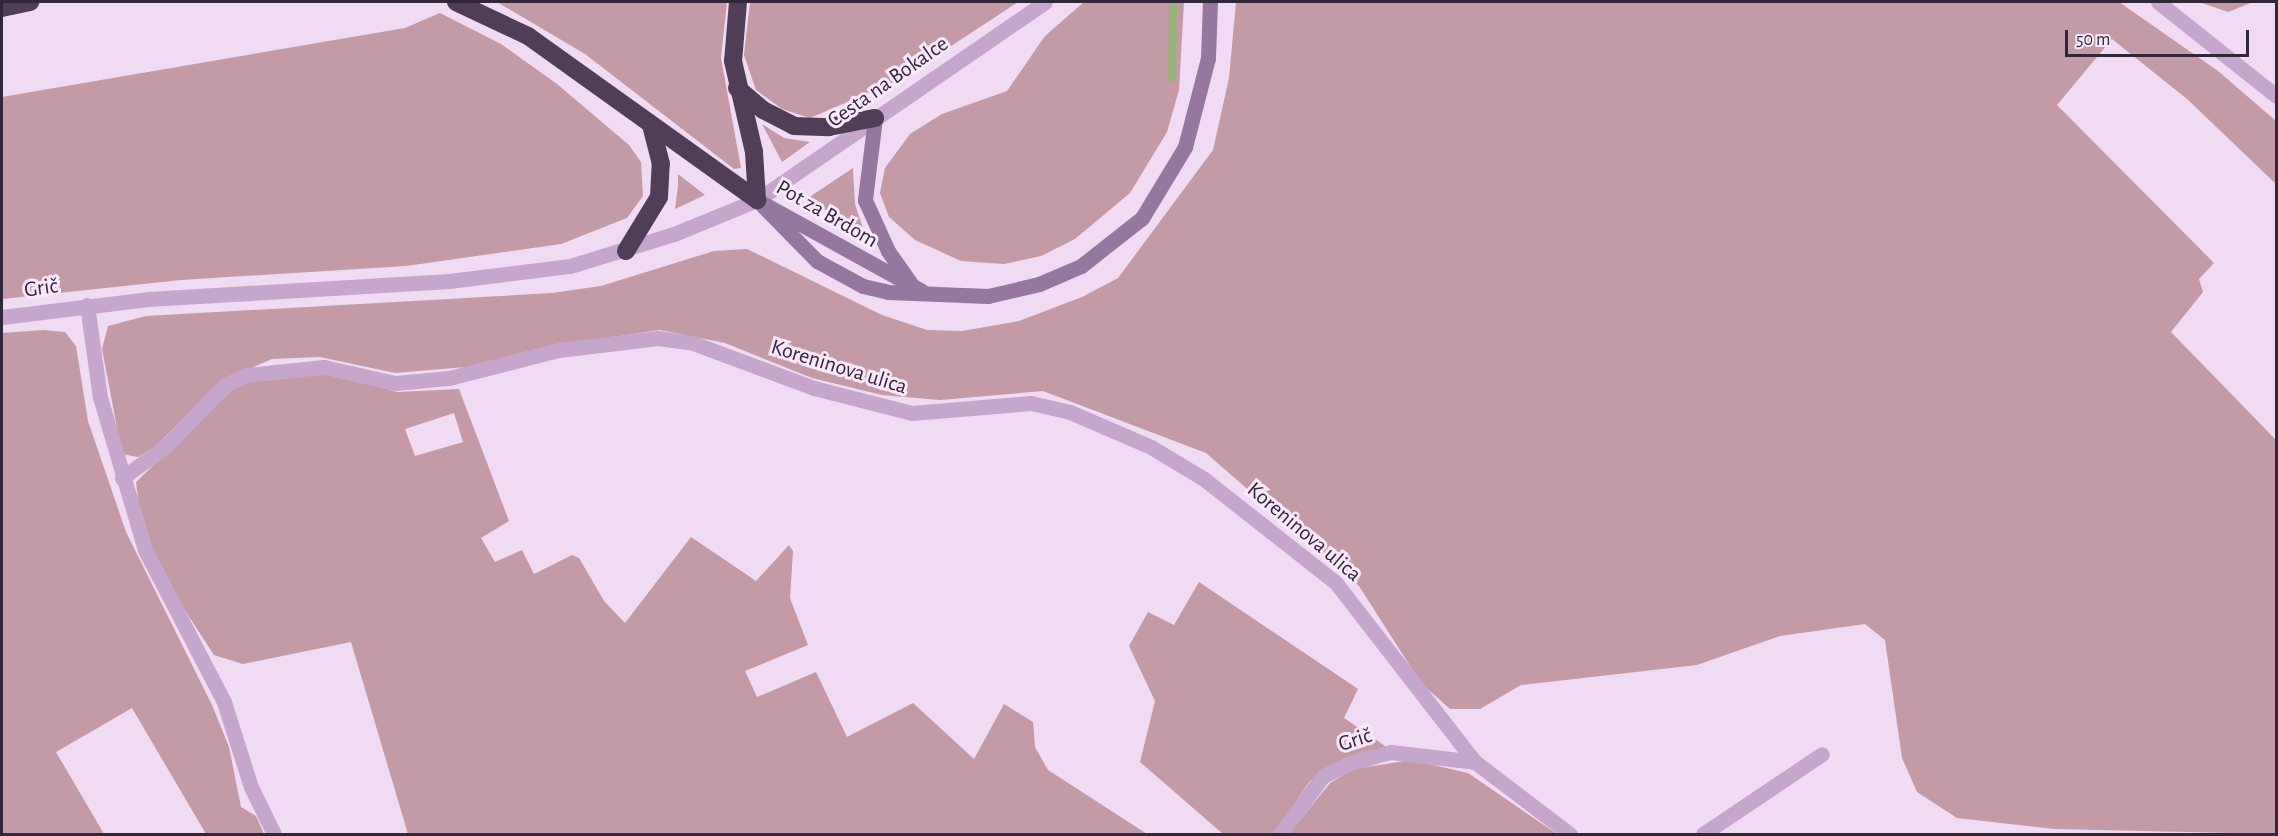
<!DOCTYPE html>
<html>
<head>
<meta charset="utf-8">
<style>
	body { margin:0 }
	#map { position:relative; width:2278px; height:836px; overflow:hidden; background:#f1daf3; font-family:"Alegreya Sans",sans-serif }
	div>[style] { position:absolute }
	.green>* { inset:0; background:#c39aa5 }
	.stream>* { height:8px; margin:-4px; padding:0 4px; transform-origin:4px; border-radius:4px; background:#9ab278 }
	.minor>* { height:15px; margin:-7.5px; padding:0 7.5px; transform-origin:7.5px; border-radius:7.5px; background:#c6a6cc }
	.tertiary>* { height:15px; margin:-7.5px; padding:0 7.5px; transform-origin:7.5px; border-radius:7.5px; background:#c6a6cc }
	.secondary>* { height:15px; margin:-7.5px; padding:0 7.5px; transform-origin:7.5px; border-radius:7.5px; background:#9577a0 }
	.motorway>* { height:18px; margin:-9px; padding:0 9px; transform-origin:9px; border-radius:9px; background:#503e59 }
	span { translate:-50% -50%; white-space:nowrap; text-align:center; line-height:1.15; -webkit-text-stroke:6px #f9e7fb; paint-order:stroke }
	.street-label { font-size:22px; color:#322738 }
	.frame { position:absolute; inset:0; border:3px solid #322738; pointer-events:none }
	.scale { position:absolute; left:2065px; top:30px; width:184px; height:27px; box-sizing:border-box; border:3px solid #322738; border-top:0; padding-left:8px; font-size:18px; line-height:21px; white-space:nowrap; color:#322738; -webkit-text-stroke:4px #f9e7fb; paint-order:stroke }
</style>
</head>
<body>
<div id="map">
	<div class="green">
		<i style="clip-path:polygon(497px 2px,727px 2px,721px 58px,741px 168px,734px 169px,585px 54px)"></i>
		<i style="clip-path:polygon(750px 2px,1018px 2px,901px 79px,810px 118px,782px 109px,756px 90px,744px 55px)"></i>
		<i style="clip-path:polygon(1084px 2px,1184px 2px,1179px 90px,1167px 132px,1130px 193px,1075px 239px,1041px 256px,1004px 264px,961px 261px,915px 240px,889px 217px,880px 193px,885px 168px,910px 134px,942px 114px,1007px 91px,1045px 36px)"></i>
		<i style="clip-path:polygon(1236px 2px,2119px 2px,2218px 71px,2276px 121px,2276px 184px,2187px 99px,2112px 39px,2057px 105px,2214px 263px,2199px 279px,2203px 292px,2171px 332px,2276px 440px,2276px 834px,2054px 829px,1957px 818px,1917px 792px,1902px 758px,1885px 640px,1865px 624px,1780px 636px,1697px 665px,1521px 685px,1480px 709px,1450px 709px,1421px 683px,1359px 586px,1206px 453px,1043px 391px,940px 400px,882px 395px,812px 378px,725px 343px,660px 330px,558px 345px,490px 365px,395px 373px,320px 357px,272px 359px,219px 382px,156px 446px,138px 457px,122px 454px,102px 349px,108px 326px,146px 316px,552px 293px,601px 286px,714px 251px,747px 249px,882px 315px,927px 330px,962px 331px,1019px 321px,1082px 297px,1118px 278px,1213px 150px,1229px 78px)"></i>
		<i style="clip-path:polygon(2199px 2px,2253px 2px,2228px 12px)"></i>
		<i style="clip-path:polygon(440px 13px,501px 44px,557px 84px,629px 145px,641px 162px,643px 196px,627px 218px,561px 244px,406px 266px,181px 280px,2px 299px,2px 97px,405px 28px)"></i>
		<i style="clip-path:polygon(762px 124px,784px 138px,810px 142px,782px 162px)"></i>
		<i style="clip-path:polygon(853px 168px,855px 204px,866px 238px,808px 198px)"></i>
		<i style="clip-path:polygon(678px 174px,705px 195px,675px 209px,678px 186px)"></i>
		<i style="clip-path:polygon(43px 330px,65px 332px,76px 346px,88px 421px,126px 532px,212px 705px,229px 747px,241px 807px,256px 816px,264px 834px,206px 834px,132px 708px,56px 752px,104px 834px,2px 834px,2px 333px)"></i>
		<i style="clip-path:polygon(evenodd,307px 373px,343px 376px,397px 392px,459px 389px,509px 521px,481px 538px,495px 562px,522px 550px,534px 574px,572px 555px,579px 558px,604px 601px,625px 623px,691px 537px,756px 581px,789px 545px,793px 551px,790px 598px,808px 645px,745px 671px,757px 697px,816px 672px,847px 737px,913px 703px,974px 759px,1004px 704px,1033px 722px,1035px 747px,1048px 770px,1147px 834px,408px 834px,351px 642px,243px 664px,214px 655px,154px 563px,139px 507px,136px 482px,233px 389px,253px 380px,307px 373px,454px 413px,463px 442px,415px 456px,405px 429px,454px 413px)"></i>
		<i style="clip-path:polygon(1199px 582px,1358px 689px,1344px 718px,1388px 748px,1310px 781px,1274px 834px,1223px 834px,1140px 762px,1155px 701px,1129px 646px,1148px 612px,1174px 625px)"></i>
		<i style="clip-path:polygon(1411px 760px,1468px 773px,1557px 834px,1289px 834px,1330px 783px,1354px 769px)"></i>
	</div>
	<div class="stream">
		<i style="left:1172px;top:78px;width:76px;rotate:-89.2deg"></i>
	</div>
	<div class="minor">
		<i style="left:87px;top:305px;width:93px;rotate:82deg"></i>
		<i style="left:100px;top:397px;width:159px;rotate:73.6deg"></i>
		<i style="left:145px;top:550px;width:171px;rotate:62.5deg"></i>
		<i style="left:224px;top:702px;width:89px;rotate:72.4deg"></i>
		<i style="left:251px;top:787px;width:52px;rotate:63.9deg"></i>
		<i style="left:2px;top:317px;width:147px;rotate:-7deg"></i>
		<i style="left:148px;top:299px;width:302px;rotate:-3.4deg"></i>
		<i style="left:449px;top:281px;width:122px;rotate:-7.1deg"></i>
		<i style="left:570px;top:266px;width:109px;rotate:-17.1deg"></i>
		<i style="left:674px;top:234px;width:90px;rotate:-22.3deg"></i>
		<i style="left:122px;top:478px;width:56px;rotate:-36.3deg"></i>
		<i style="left:167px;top:445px;width:83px;rotate:-46deg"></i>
		<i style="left:225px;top:385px;width:23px;rotate:-25deg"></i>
		<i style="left:246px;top:375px;width:78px;rotate:-5.9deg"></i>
		<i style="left:324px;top:367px;width:73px;rotate:12.7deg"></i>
		<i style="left:395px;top:383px;width:54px;rotate:-5.3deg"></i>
		<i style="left:449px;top:378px;width:114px;rotate:-14.3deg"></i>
		<i style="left:559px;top:350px;width:100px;rotate:-6.9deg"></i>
		<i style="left:658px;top:338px;width:35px;rotate:8deg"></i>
		<i style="left:693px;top:343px;width:129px;rotate:20.4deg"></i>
		<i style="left:814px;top:388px;width:101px;rotate:14.3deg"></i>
		<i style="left:912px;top:413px;width:119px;rotate:-4.8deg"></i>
		<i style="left:1031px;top:403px;width:40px;rotate:13deg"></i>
		<i style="left:1070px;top:412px;width:88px;rotate:23.4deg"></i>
		<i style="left:1151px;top:447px;width:62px;rotate:31.1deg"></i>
		<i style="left:1204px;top:479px;width:168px;rotate:38.2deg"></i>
		<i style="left:1336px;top:583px;width:227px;rotate:52.2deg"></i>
		<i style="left:1475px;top:762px;width:119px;rotate:37.2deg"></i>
		<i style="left:1280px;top:834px;width:72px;rotate:-53.4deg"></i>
		<i style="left:1323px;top:776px;width:33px;rotate:-25deg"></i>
		<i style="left:1353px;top:762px;width:39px;rotate:-15deg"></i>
		<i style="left:1391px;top:752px;width:85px;rotate:6.8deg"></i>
		<i style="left:1703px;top:834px;width:143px;rotate:-33.9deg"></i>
	</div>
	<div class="tertiary">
		<i style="left:2158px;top:2px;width:151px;rotate:38.5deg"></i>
		<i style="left:757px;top:200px;width:349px;rotate:-34.5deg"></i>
	</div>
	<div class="secondary">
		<i style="left:875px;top:118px;width:83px;rotate:97deg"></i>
		<i style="left:865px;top:200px;width:56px;rotate:65.7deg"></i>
		<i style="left:888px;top:251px;width:42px;rotate:54.8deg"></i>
		<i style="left:757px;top:200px;width:86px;rotate:45.5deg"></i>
		<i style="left:817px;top:261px;width:52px;rotate:28.5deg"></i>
		<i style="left:863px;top:286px;width:26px;rotate:13deg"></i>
		<i style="left:888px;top:292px;width:100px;rotate:2.3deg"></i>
		<i style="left:988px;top:296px;width:52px;rotate:-13.2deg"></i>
		<i style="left:1039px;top:284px;width:46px;rotate:-23.2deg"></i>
		<i style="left:1081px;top:266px;width:78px;rotate:-38.2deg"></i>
		<i style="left:1142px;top:218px;width:83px;rotate:-58.8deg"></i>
		<i style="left:1185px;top:147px;width:92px;rotate:-75.5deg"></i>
		<i style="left:1208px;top:58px;width:56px;rotate:-88deg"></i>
		<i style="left:757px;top:200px;width:188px;rotate:28.9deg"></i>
	</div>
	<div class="motorway">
		<i style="left:456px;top:2px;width:80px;rotate:25.3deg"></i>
		<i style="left:528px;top:36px;width:282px;rotate:35.6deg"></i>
		<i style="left:738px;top:2px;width:59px;rotate:94.8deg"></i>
		<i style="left:733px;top:61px;width:93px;rotate:77deg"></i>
		<i style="left:754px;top:152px;width:48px;rotate:86.4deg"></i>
		<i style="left:2px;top:8px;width:29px;rotate:-12deg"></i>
		<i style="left:737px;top:88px;width:34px;rotate:40deg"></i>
		<i style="left:763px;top:110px;width:35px;rotate:27deg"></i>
		<i style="left:794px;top:126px;width:35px;rotate:2deg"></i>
		<i style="left:829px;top:127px;width:47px;rotate:-11.1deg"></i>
		<i style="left:626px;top:251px;width:63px;rotate:-58.6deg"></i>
		<i style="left:659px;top:197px;width:33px;rotate:-87deg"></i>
		<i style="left:661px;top:164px;width:40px;rotate:-104.4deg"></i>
	</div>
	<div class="street-label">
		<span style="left:888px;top:82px;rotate:-35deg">Cesta na Bokalce</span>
		<span style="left:827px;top:214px;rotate:30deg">Pot za Brdom</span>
		<span style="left:41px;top:288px;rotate:-8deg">Grič</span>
		<span style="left:839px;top:367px;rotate:17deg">Koreninova ulica</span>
		<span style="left:1304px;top:532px;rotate:40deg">Koreninova ulica</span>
		<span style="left:1355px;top:740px;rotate:-18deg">Grič</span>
	</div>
	<div class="frame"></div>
	<div class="scale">50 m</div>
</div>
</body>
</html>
